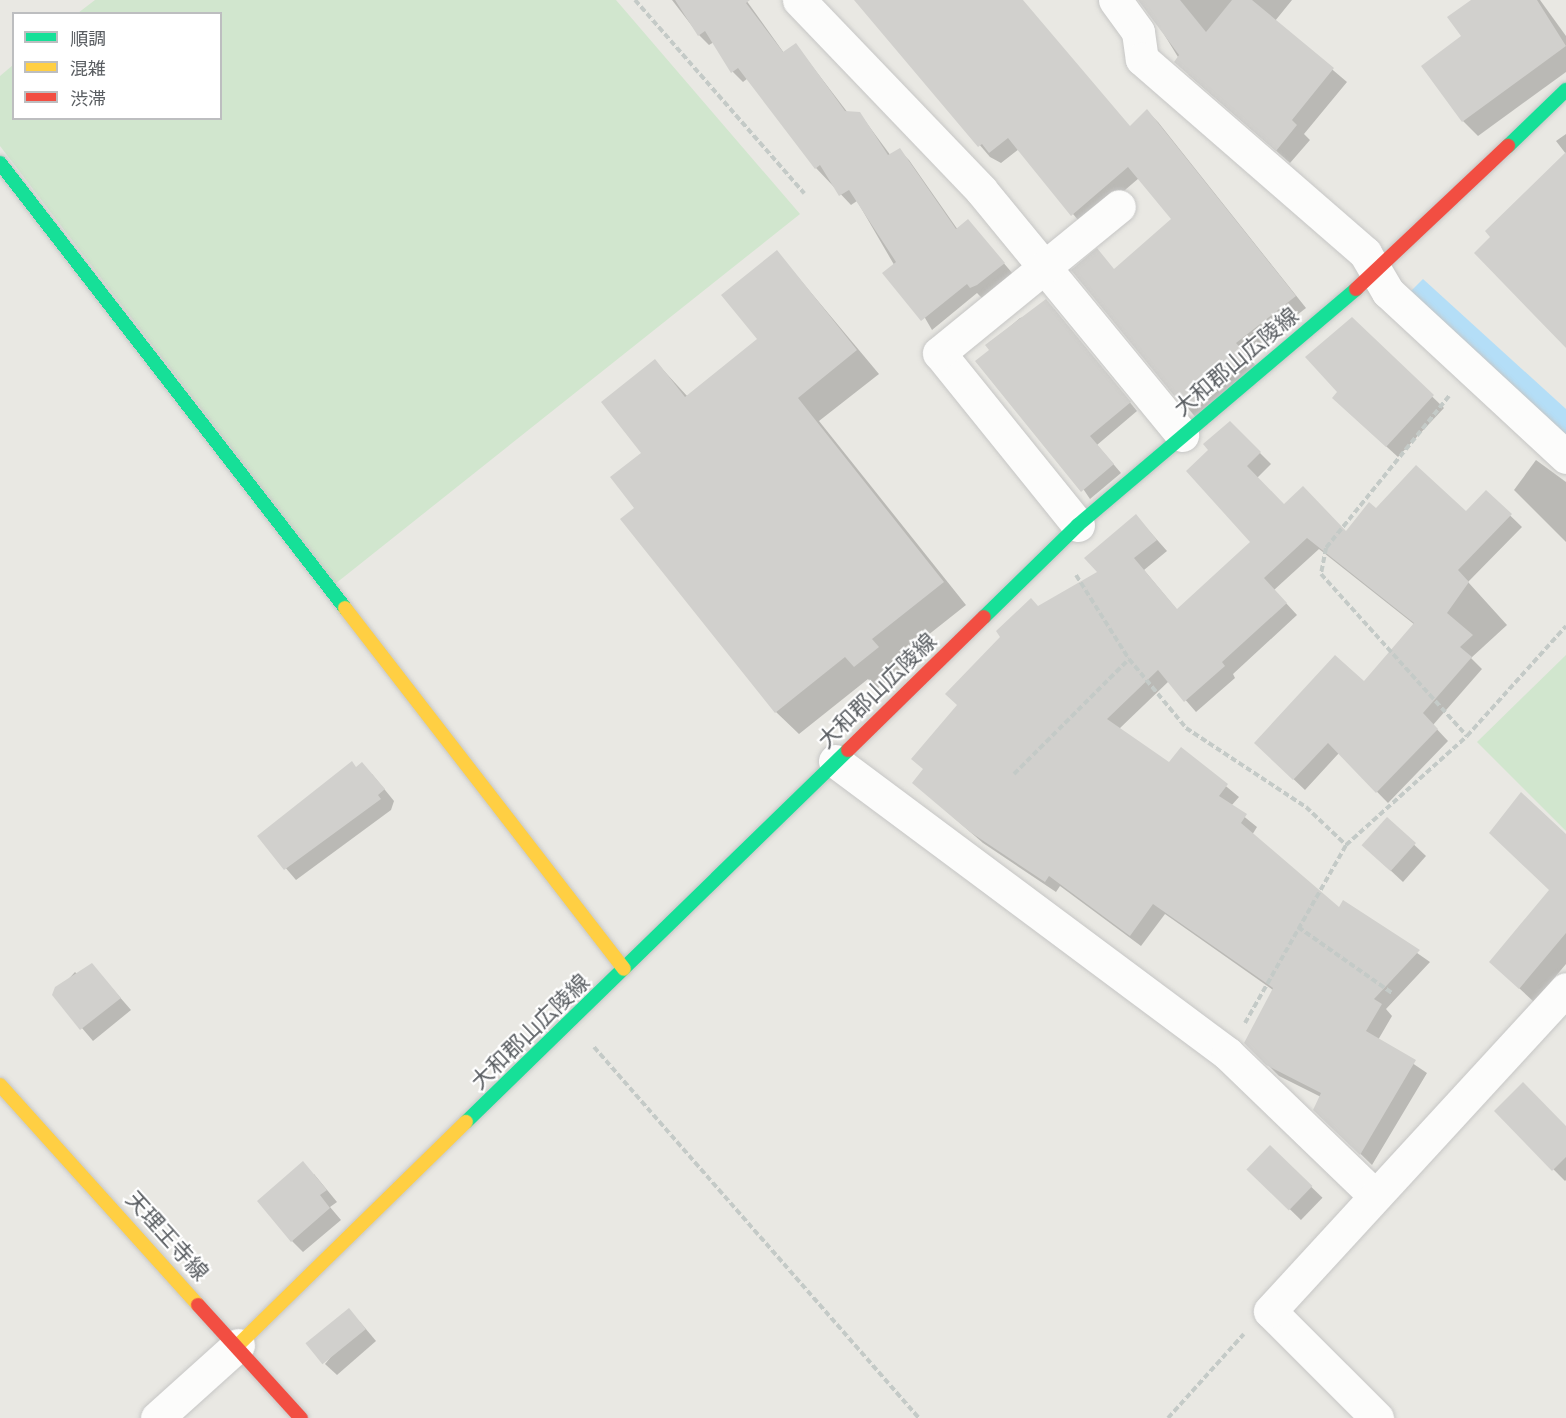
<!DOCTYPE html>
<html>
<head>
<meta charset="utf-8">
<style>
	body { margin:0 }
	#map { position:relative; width:1566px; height:1418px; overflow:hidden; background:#e9e8e3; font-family:"Space Grotesk","Noto Sans JP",sans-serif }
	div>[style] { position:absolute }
	.green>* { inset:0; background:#d1e6ce }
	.water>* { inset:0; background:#b4def7 }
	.shadow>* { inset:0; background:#0003; transform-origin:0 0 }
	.building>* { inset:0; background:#d1d0cd; transform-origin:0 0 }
	.path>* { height:4px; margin-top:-2px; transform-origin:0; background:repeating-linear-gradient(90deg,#c4cac7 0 6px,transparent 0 9px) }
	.roads { filter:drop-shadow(0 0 2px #c6c6c5) drop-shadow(0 0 2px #c6c6c5) }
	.street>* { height:33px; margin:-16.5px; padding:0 16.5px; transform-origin:16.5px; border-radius:16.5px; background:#fcfcfb }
	.fast>* { height:14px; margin:-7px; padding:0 7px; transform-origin:7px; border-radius:7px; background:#16e098 }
	.slow>* { height:14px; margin:-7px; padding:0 7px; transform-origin:7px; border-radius:7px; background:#ffcf43 }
	.jam>* { height:14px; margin:-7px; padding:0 7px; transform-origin:7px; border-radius:7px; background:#f24e42 }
	span { translate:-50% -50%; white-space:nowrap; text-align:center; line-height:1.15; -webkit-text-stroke:4.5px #fff; paint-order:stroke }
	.street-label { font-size:22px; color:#595d61 }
	.legend { position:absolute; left:12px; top:12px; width:210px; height:108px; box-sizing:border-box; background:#fff; border:2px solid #bdbec0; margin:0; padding:8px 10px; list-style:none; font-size:18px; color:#595d61 }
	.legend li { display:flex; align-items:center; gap:12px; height:30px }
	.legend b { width:30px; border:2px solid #bdbec0 }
</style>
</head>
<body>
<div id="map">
	<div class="green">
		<i style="clip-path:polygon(95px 0,616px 0,800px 214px,335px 584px,0 146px,0 76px,13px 65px,14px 118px,220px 118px,220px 14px,78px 13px)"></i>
		<i style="clip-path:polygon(1566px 655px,1566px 831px,1477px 742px)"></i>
	</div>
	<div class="water">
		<i style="clip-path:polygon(1423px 279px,1566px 409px,1566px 448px,1405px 297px)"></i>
	</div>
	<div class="shadow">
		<i style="clip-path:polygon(672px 0,746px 0,784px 53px,796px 45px,848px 113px,860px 114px,891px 156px,899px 150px,909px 160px,958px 230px,968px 221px,1013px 274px,982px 298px,977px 293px,932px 330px,857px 201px,851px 205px,816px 168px,748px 78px,743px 82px,733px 72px,714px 42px,709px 45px,699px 35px)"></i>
		<i style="clip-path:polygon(856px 0,1021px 0,1130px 128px,1147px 111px,1158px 122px,1306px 308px,1246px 355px,1257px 367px,1197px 419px,1073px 270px,1115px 270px,1173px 220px,1139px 178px,1083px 226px,1019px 149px,1001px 163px,990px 157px)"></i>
		<i style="clip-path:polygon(1143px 0,1292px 0,1275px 21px,1347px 82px,1304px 134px,1310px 140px,1290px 163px,1189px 75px)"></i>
		<i style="clip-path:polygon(1473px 0,1540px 0,1566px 36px,1566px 72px,1478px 136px,1463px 121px,1463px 37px)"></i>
		<i style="clip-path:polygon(1566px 134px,1566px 345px,1566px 154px,1556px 141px)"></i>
		<i style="clip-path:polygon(777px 252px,879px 374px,819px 421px,966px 605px,894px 662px,900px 670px,877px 689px,868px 679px,799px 734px,776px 712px,636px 508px,655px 361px,688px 397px,759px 340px)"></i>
		<i style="clip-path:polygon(1054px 309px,1137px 411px,1097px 445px,1121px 473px,1090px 499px,987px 346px,1020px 318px)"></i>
		<i style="clip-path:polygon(1352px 319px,1444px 408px,1398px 457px,1345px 409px,1339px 392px)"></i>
		<i style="clip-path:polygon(1230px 423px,1271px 464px,1257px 478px,1284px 506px,1346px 533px,1377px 510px,1466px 513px,1486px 492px,1522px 527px,1468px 582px,1507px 625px,1471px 658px,1482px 669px,1433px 725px,1448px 741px,1388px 803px,1339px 753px,1305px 790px,1267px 754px,1364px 683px,1415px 625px,1319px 549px,1274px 590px,1297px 615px,1233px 674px,1235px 678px,1196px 712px,1169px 681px,1119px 729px,1169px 764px,1181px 749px,1239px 797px,1231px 806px,1257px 827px,1252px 835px,1339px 909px,1344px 902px,1430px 962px,1386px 1009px,1392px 1016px,1378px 1040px,1427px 1073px,1372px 1165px,1315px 1110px,1321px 1097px,1279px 1076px,1246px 1043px,1273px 990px,1165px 914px,1141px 946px,1060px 886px,1056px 892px,983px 843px,914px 783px,1038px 608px,1099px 573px,1136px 516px,1167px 551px,1144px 570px,1178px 611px,1252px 542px,1210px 450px)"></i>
		<i style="clip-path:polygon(1536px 460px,1566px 482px,1566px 542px,1514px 490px)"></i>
		<i style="clip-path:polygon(372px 774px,394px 801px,391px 810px,296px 880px,259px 837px)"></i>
		<i style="clip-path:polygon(1387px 819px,1426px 856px,1403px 882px,1375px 856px)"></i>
		<i style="clip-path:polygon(1566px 836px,1566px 964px,1534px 1002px,1505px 975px,1551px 891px)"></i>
		<i style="clip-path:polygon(92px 965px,131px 1010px,93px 1041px,54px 995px,75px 972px,79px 976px)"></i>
		<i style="clip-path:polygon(1496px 1111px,1566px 1128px,1566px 1180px,1565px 1181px)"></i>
		<i style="left:1270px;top:1147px;width:73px;height:31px;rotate:44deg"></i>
		<i style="clip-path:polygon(314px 1174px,337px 1202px,330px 1207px,341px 1220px,303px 1252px,292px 1241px)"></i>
		<i style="clip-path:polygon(360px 1322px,376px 1341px,337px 1375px,325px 1364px)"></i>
	</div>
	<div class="building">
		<i style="clip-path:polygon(675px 0,750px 0,746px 3px,783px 52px,796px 43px,845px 111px,860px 112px,888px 155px,900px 148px,956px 229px,968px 219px,1005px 263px,977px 285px,970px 288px,967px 284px,921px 321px,882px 273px,896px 262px,849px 190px,839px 196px,820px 165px,815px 169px,738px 68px,731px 73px,705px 31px,698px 36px)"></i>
		<i style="clip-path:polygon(854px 0,1023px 0,1130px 126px,1147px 109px,1296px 296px,1236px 343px,1247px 355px,1185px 409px,1071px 270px,1097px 248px,1114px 269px,1171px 219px,1128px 167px,1071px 216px,1008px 138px,989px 153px,982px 144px,978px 147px)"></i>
		<i style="clip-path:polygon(1138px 0,1180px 0,1206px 32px,1232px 0,1252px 0,1334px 68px,1292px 120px,1297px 125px,1276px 151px,1174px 62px,1179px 55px)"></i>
		<i style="clip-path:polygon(1471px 0,1537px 0,1566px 46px,1462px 122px,1421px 66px,1461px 36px,1447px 17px)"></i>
		<i style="clip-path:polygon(1566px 152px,1566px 348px,1474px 253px,1490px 237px,1485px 231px)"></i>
		<i style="clip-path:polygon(777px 250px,857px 350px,798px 398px,944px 582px,872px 639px,879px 647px,854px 667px,845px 657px,775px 713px,620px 519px,634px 508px,610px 477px,641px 453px,601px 402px,655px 359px,685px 397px,757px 339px,721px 295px)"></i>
		<i style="clip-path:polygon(1046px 299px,1131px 402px,1090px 436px,1114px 464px,1081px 492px,975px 361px,989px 350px,985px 345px)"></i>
		<i style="clip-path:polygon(1352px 317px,1434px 395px,1386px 447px,1332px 398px,1337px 392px,1305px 357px)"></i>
		<i style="clip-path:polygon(1230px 421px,1261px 452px,1247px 466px,1284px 504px,1303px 486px,1346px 531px,1369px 502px,1376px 508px,1416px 465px,1466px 511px,1486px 490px,1512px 514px,1458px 570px,1469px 582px,1447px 613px,1473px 635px,1460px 647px,1472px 657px,1423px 713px,1438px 729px,1376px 793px,1328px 743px,1293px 780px,1254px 743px,1335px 655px,1364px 681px,1414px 623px,1307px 538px,1264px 578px,1287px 603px,1222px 662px,1225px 666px,1184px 702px,1158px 670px,1107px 719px,1169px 762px,1181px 747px,1228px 784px,1219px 796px,1247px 814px,1241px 823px,1339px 907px,1343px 900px,1420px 950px,1374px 999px,1382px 1004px,1366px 1031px,1416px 1060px,1360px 1155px,1313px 1110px,1321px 1093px,1266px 1065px,1244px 1043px,1273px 988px,1153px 904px,1130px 936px,1049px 876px,1045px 882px,970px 832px,912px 783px,923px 769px,911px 759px,957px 705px,945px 694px,1000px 637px,996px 631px,1031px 598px,1038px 606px,1097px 572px,1084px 558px,1136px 514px,1157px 540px,1134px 558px,1177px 609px,1250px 542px,1186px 471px,1208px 450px,1203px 444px)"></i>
		<i style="clip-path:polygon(352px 761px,356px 767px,362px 762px,385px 789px,378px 795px,381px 799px,284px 870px,257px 836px)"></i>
		<i style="clip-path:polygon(1521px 792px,1566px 834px,1566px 933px,1519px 989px,1489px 962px,1549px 890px,1489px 833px)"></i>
		<i style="left:1387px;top:817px;width:39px;height:38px;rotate:42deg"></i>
		<i style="clip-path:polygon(92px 963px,121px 998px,80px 1030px,52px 995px,55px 987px)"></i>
		<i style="clip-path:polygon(1523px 1082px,1566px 1126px,1566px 1157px,1552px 1171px,1494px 1111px)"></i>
		<i style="left:1270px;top:1145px;width:59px;height:34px;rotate:44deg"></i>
		<i style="clip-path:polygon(303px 1161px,327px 1190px,320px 1195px,330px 1208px,291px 1242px,257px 1201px)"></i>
		<i style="left:349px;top:1308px;width:27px;height:56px;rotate:51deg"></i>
	</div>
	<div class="path">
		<i style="left:635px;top:0;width:257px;rotate:48.8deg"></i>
		<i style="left:1449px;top:396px;width:196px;rotate:129deg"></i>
		<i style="left:1326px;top:548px;width:26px;rotate:101deg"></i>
		<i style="left:1321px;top:574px;width:218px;rotate:48deg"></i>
		<i style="left:1076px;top:575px;width:99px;rotate:57.8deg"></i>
		<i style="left:1129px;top:659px;width:89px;rotate:50.4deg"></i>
		<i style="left:1186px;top:728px;width:144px;rotate:33.4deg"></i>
		<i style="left:1306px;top:807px;width:55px;rotate:43.5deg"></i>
		<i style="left:1014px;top:774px;width:163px;rotate:-45deg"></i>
		<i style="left:1298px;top:927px;width:115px;rotate:35.1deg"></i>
		<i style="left:1245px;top:1023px;width:205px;rotate:-60.4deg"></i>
		<i style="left:1346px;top:845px;width:163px;rotate:-42deg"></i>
		<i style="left:1467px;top:736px;width:148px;rotate:-48deg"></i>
		<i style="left:594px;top:1047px;width:493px;rotate:48.8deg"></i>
		<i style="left:1168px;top:1418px;width:113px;rotate:-47.9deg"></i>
	</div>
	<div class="roads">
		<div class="street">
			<i style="left:799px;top:0;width:263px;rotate:46.2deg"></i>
			<i style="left:981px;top:190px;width:317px;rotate:50.6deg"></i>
			<i style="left:1115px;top:0;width:39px;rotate:54deg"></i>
			<i style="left:1138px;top:32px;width:27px;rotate:82deg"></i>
			<i style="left:1142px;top:59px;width:296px;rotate:41deg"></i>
			<i style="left:1365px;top:253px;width:45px;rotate:59.5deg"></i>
			<i style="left:1388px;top:292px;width:243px;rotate:42.8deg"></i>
			<i style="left:1078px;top:525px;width:221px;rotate:-128.9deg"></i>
			<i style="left:939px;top:353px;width:232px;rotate:-39.2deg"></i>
			<i style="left:835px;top:761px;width:490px;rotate:36.7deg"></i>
			<i style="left:1228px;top:1054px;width:203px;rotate:44deg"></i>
			<i style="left:157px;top:1418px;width:109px;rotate:-42deg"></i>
			<i style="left:1377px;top:1418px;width:151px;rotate:-135deg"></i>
			<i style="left:1270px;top:1311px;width:437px;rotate:-47.4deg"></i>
		</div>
		<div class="fast">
			<i style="left:1508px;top:146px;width:81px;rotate:-44deg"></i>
			<i style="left:0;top:163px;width:563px;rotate:52.21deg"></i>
			<i style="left:984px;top:617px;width:132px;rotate:-44.4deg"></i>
			<i style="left:1078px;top:525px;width:365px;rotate:-40.3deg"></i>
			<i style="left:466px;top:1122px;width:533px;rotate:-44.24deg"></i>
		</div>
		<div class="slow">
			<i style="left:345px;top:608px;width:456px;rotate:52.3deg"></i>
			<i style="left:0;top:1085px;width:296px;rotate:48deg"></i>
			<i style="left:238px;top:1345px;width:319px;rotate:-44.4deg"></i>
		</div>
		<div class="jam">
			<i style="left:1356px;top:289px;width:209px;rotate:-43.3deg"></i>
			<i style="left:848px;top:750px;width:190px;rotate:-44.4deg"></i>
			<i style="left:198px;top:1305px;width:153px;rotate:47.7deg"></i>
		</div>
	</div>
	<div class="street-label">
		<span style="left:1236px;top:362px;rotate:-40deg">大和郡山広陵線</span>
		<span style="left:877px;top:691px;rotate:-44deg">大和郡山広陵線</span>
		<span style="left:530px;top:1032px;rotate:-44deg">大和郡山広陵線</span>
		<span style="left:167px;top:1236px;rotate:48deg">天理王寺線</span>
	</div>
	<ul class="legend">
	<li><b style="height:8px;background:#16e098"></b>順調</li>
	<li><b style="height:8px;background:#ffcf43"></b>混雑</li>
	<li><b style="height:8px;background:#f24e42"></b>渋滞</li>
	</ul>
</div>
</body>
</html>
